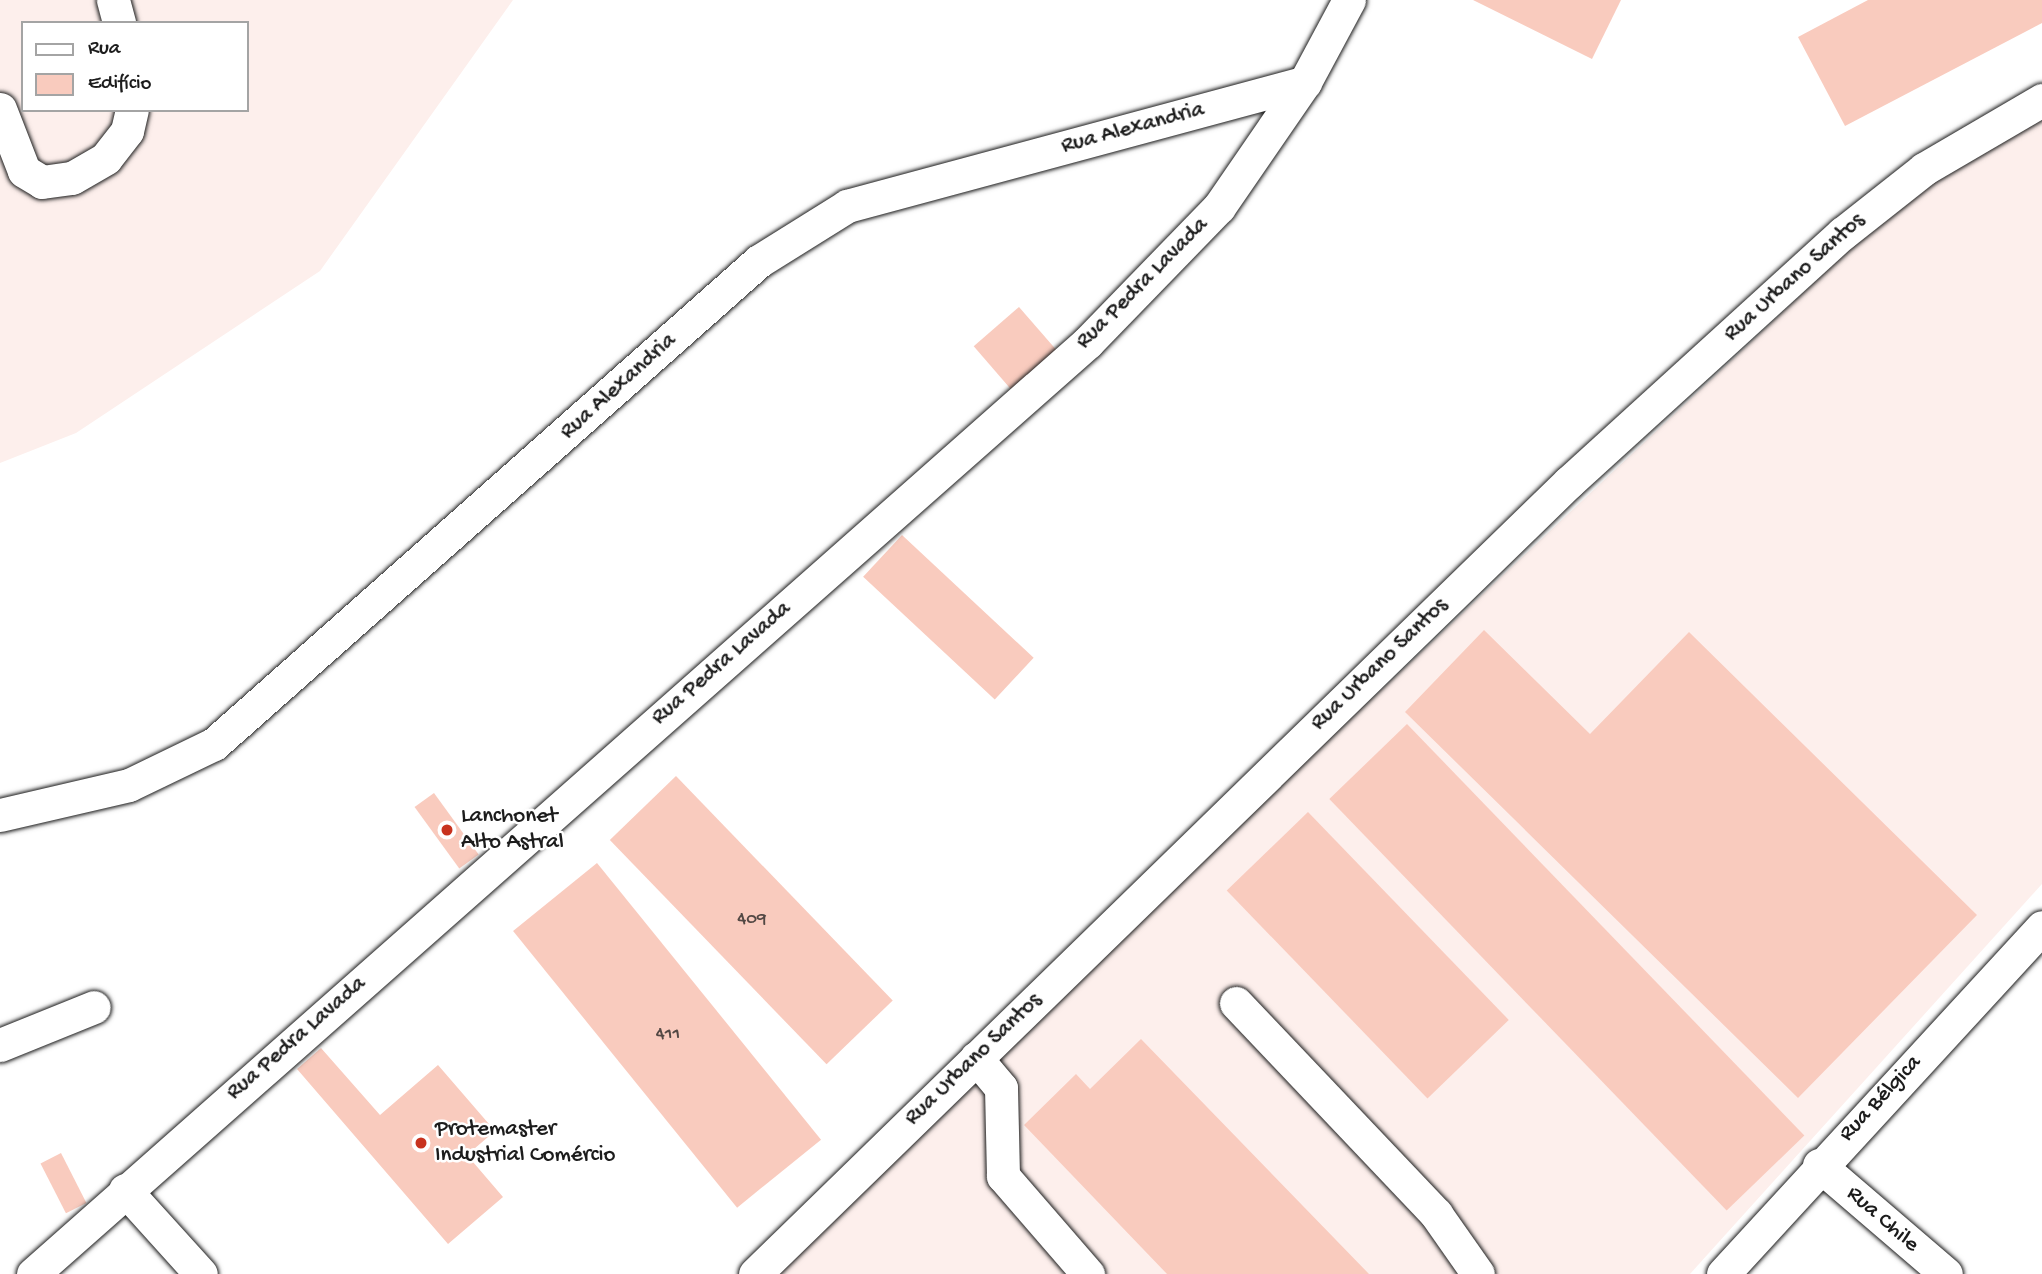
<!DOCTYPE html>
<html>
<head>
<meta charset="utf-8">
<style>
	body { margin:0 }
	#map { position:relative; width:2042px; height:1274px; overflow:hidden; background:#fff; font-family:"Gochi Hand",sans-serif }
	div>[style] { position:absolute }
	.built>* { inset:0; background:#fdefec }
	.building>* { inset:0; background:#f9cbbe; transform-origin:0 0 }
	.roads { filter:drop-shadow(0 0 2px #1c1c1c) drop-shadow(0 0 2px #1c1c1c) }
	.minor>* { height:33px; margin:-16.5px; padding:0 16.5px; transform-origin:16.5px; border-radius:16.5px; background:#fff }
	.dots>* { width:19px; height:19px; translate:-50% -50%; box-sizing:border-box; border:4px solid #fff; border-radius:50% }
	span { translate:-50% -50%; white-space:nowrap; text-align:center; line-height:1.15; -webkit-text-stroke:5px #fff; paint-order:stroke }
	.number-label { font-size:19px; color:#534844 }
	.number-label span { -webkit-text-stroke-width:0 }
	.street-label { font-size:23px; color:#1c1c1c }
	.poi-label { font-size:23px; color:#1c1c1c }
	.left { translate:0 -50%; text-align:left }
	.legend { position:absolute; left:21px; top:21px; width:228px; height:91px; box-sizing:border-box; background:#fff; border:2px solid #a4a4a4; margin:0; padding:9px 12px; list-style:none; font-size:21px; color:#1c1c1c }
	.legend li { display:flex; align-items:center; gap:14px; height:35px }
	.legend b { width:35px; border:2px solid #a4a4a4 }
</style>
</head>
<body>
<div id="map">
	<div class="built">
		<i style="clip-path:polygon(evenodd,0 0,513px 0,320px 271px,76px 433px,0 463px,0 0,23px 23px,247px 23px,247px 110px,23px 110px,23px 23px)"></i>
		<i style="clip-path:polygon(2042px 112px,2042px 884px,1690px 1274px,760px 1274px,1936px 168px)"></i>
	</div>
	<div class="building">
		<i style="clip-path:polygon(1473px 0,1621px 0,1592px 59px)"></i>
		<i style="clip-path:polygon(1868px 0,2042px 0,2042px 23px,1845px 126px,1798px 37px)"></i>
		<i style="left:1019px;top:307px;width:58px;height:60px;rotate:49deg"></i>
		<i style="left:902px;top:535px;width:180px;height:57px;rotate:43deg"></i>
		<i style="clip-path:polygon(1484px 630px,1590px 734px,1689px 632px,1977px 915px,1798px 1098px,1405px 712px)"></i>
		<i style="left:1407px;top:724px;width:572px;height:108px;rotate:46deg"></i>
		<i style="left:676px;top:776px;width:312px;height:92px;rotate:46deg"></i>
		<i style="left:434px;top:793px;width:76px;height:24px;rotate:54deg"></i>
		<i style="left:1308px;top:812px;width:289px;height:113px;rotate:46deg"></i>
		<i style="left:597px;top:863px;width:356px;height:108px;rotate:51deg"></i>
		<i style="clip-path:polygon(1141px 1039px,1369px 1274px,1167px 1274px,1024px 1125px,1076px 1074px,1090px 1089px)"></i>
		<i style="clip-path:polygon(321px 1048px,380px 1115px,438px 1065px,495px 1131px,467px 1155px,503px 1197px,448px 1244px,297px 1069px)"></i>
		<i style="left:61px;top:1153px;width:56px;height:23px;rotate:63deg"></i>
	</div>
	<div class="roads">
		<div class="minor">
			<i style="left:113px;top:0;width:24px;rotate:75deg"></i>
			<i style="left:0;top:109px;width:66px;rotate:68.8deg"></i>
			<i style="left:24px;top:171px;width:21px;rotate:31deg"></i>
			<i style="left:42px;top:182px;width:30px;rotate:-8deg"></i>
			<i style="left:72px;top:178px;width:39px;rotate:-30deg"></i>
			<i style="left:106px;top:158px;width:34px;rotate:-52deg"></i>
			<i style="left:127px;top:131px;width:22px;rotate:-77deg"></i>
			<i style="left:0;top:815px;width:132px;rotate:-13.1deg"></i>
			<i style="left:129px;top:785px;width:94px;rotate:-25.8deg"></i>
			<i style="left:214px;top:744px;width:728px;rotate:-41.55deg"></i>
			<i style="left:759px;top:261px;width:104px;rotate:-32deg"></i>
			<i style="left:847px;top:206px;width:474px;rotate:-15.1deg"></i>
			<i style="left:1236px;top:1003px;width:291px;rotate:46.5deg"></i>
			<i style="left:1436px;top:1214px;width:73px;rotate:55deg"></i>
			<i style="left:0;top:1045px;width:101px;rotate:-22deg"></i>
			<i style="left:976px;top:1058px;width:39px;rotate:50deg"></i>
			<i style="left:1001px;top:1088px;width:88px;rotate:88.7deg"></i>
			<i style="left:1003px;top:1176px;width:130px;rotate:49.1deg"></i>
			<i style="left:1819px;top:1165px;width:167px;rotate:40.6deg"></i>
			<i style="left:125px;top:1190px;width:113px;rotate:47.9deg"></i>
			<i style="left:33px;top:1274px;width:1408px;rotate:-41.46deg"></i>
			<i style="left:1088px;top:342px;width:188px;rotate:-45.9deg"></i>
			<i style="left:1219px;top:207px;width:152px;rotate:-55.5deg"></i>
			<i style="left:1305px;top:82px;width:93px;rotate:-61.8deg"></i>
			<i style="left:755px;top:1274px;width:1136px;rotate:-44.22deg"></i>
			<i style="left:1569px;top:482px;width:370px;rotate:-42.3deg"></i>
			<i style="left:1843px;top:233px;width:103px;rotate:-38.3deg"></i>
			<i style="left:1924px;top:169px;width:137px;rotate:-30.3deg"></i>
			<i style="left:1723px;top:1274px;width:471px;rotate:-47.4deg"></i>
		</div>
	</div>
	<div class="dots">
		<i style="left:447px;top:830px;background:#c8321e"></i>
		<i style="left:421px;top:1143px;background:#c8321e"></i>
	</div>
	<div class="number-label">
		<span style="left:752px;top:920px">409</span>
		<span style="left:668px;top:1035px">411</span>
	</div>
	<div class="street-label">
		<span style="left:1133px;top:129px;rotate:-15deg">Rua Alexandria</span>
		<span style="left:1795px;top:278px;rotate:-42deg">Rua Urbano Santos</span>
		<span style="left:1143px;top:284px;rotate:-45deg">Rua Pedra Lavada</span>
		<span style="left:619px;top:387px;rotate:-42deg">Rua Alexandria</span>
		<span style="left:722px;top:664px;rotate:-41deg">Rua Pedra Lavada</span>
		<span style="left:1380px;top:665px;rotate:-44deg">Rua Urbano Santos</span>
		<span style="left:297px;top:1039px;rotate:-41deg">Rua Pedra Lavada</span>
		<span style="left:974px;top:1060px;rotate:-44deg">Rua Urbano Santos</span>
		<span style="left:1881px;top:1099px;rotate:-47deg">Rua Bélgica</span>
		<span style="left:1882px;top:1220px;rotate:41deg">Rua Chile</span>
	</div>
	<div class="poi-label">
		<span class="left" style="left:461px;top:830px">Lanchonet<br>Alto Astral</span>
		<span class="left" style="left:435px;top:1143px">Protemaster<br>Industrial Comércio</span>
	</div>
	<ul class="legend">
	<li><b style="height:9px;background:#fff"></b>Rua</li>
	<li><b style="height:19px;background:#f9cbbe"></b>Edifício</li>
	</ul>
</div>
</body>
</html>
